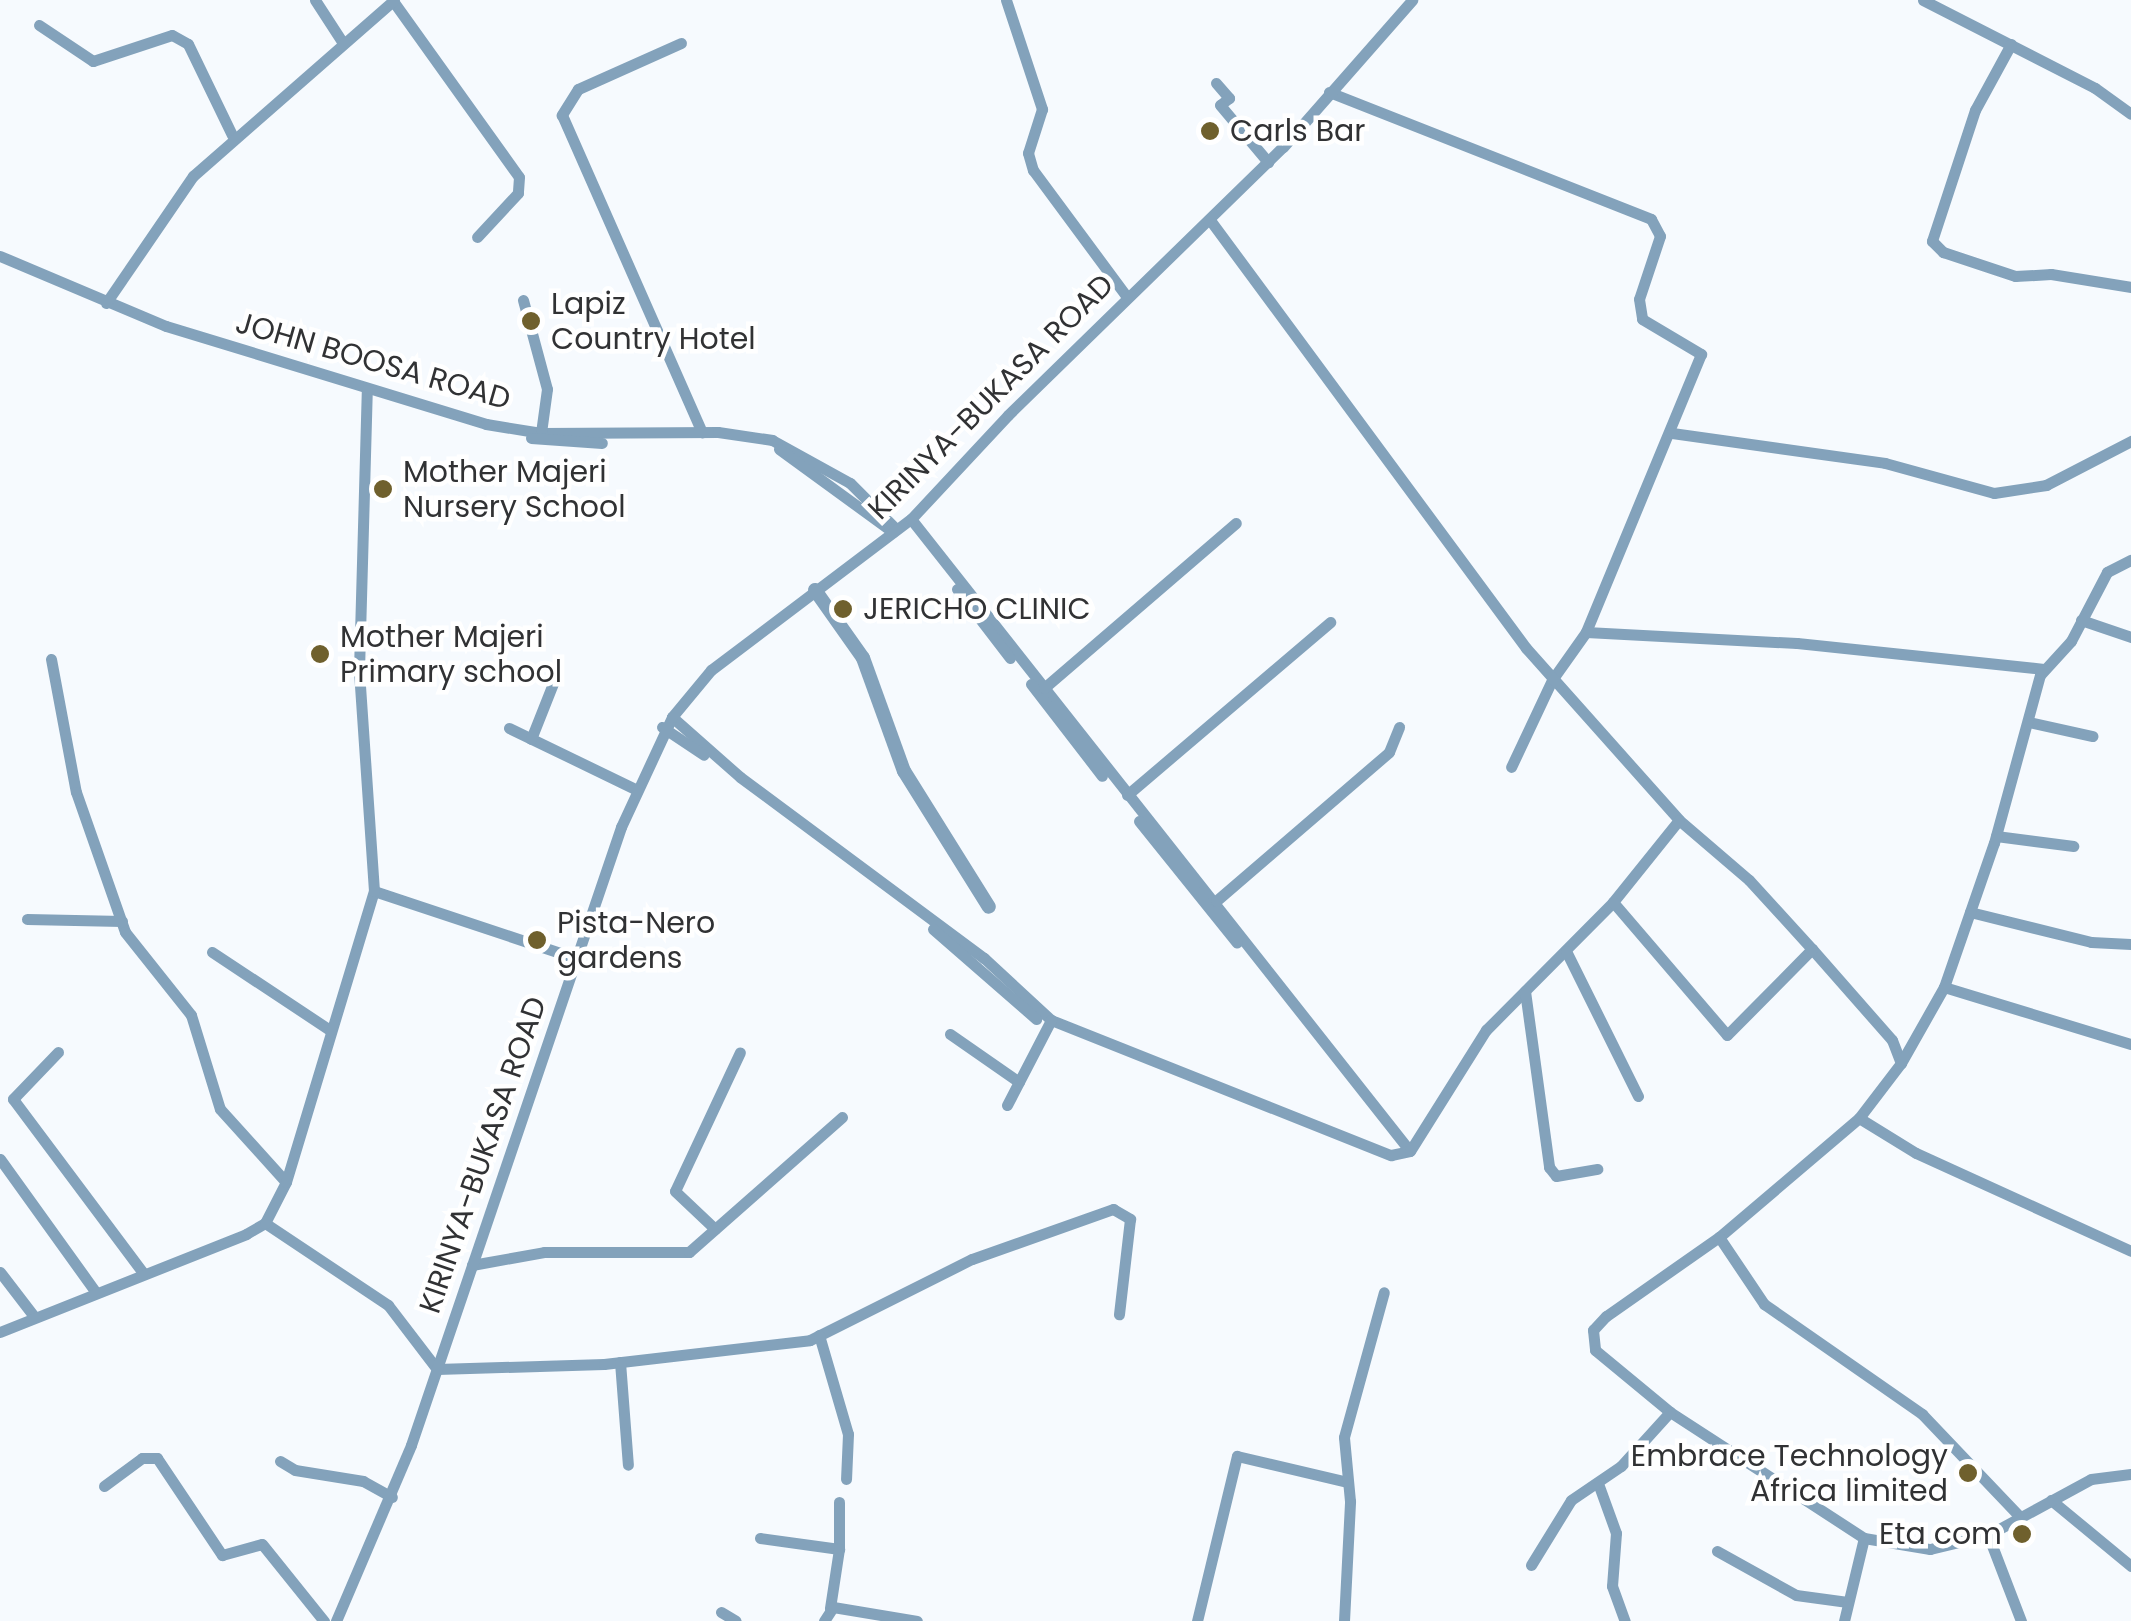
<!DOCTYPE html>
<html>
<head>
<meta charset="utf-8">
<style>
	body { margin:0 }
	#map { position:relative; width:2131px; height:1621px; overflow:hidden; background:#f6fafe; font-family:Poppins,sans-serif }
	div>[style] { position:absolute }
	.minor>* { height:11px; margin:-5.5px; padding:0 5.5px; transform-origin:5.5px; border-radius:5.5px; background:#83a2bb }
	.tertiary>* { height:14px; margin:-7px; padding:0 7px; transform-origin:7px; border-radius:7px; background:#83a2bb }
	.dots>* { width:28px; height:28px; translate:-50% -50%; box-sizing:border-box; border:5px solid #fff; border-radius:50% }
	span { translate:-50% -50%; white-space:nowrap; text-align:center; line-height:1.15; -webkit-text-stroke:9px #fff; paint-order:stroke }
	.poi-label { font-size:30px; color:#313234 }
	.left { translate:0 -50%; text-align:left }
	.right { translate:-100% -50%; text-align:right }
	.street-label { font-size:30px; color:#313234 }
</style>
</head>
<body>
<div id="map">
	<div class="minor">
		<i style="left:315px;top:0;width:48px;rotate:57deg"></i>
		<i style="left:1006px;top:0;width:115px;rotate:71.7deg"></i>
		<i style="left:1042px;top:109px;width:46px;rotate:107.7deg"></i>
		<i style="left:1028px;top:153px;width:18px;rotate:74deg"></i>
		<i style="left:1033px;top:170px;width:158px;rotate:53.5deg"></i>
		<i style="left:1923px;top:0;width:193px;rotate:27.1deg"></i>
		<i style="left:2095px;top:88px;width:44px;rotate:35.8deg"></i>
		<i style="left:393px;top:1px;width:216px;rotate:54.4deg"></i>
		<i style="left:519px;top:177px;width:16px;rotate:94deg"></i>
		<i style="left:518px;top:193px;width:60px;rotate:133deg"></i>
		<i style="left:39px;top:25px;width:65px;rotate:33.7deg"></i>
		<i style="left:93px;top:61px;width:83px;rotate:-18.2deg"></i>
		<i style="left:172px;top:35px;width:18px;rotate:29deg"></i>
		<i style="left:188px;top:44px;width:101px;rotate:64.2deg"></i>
		<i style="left:681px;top:43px;width:113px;rotate:155.9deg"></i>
		<i style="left:578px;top:89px;width:31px;rotate:122deg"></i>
		<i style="left:562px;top:115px;width:347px;rotate:66.2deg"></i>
		<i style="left:2011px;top:44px;width:75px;rotate:118.6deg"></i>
		<i style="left:1975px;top:110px;width:138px;rotate:108.2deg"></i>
		<i style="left:1932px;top:241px;width:16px;rotate:45deg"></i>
		<i style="left:1943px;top:252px;width:76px;rotate:18.4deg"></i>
		<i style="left:2015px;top:276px;width:36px;rotate:-3deg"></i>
		<i style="left:2051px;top:274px;width:81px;rotate:9.2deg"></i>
		<i style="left:1216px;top:83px;width:20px;rotate:49deg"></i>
		<i style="left:1229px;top:98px;width:11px;rotate:142deg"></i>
		<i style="left:1220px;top:105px;width:75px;rotate:49.9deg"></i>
		<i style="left:1329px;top:92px;width:346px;rotate:21.5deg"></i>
		<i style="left:1651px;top:219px;width:19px;rotate:62deg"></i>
		<i style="left:1660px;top:236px;width:66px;rotate:108.4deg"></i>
		<i style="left:1639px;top:299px;width:20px;rotate:81deg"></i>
		<i style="left:1642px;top:319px;width:69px;rotate:30.7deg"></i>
		<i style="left:1701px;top:354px;width:301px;rotate:112.5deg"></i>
		<i style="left:1586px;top:632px;width:59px;rotate:125.3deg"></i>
		<i style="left:1552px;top:680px;width:96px;rotate:115.2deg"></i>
		<i style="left:1210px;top:220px;width:532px;rotate:53.56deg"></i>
		<i style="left:1526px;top:648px;width:230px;rotate:48.3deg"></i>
		<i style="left:1679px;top:820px;width:92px;rotate:40.6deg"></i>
		<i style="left:1749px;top:880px;width:93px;rotate:47.6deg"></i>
		<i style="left:1812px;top:949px;width:121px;rotate:48.7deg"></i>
		<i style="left:1892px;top:1040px;width:25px;rotate:69deg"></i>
		<i style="left:1901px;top:1063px;width:69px;rotate:127.4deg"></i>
		<i style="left:1859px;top:1118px;width:184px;rotate:139.6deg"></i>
		<i style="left:1719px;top:1237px;width:138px;rotate:145deg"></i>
		<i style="left:1606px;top:1316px;width:19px;rotate:133deg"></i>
		<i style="left:1593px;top:1330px;width:20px;rotate:84deg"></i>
		<i style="left:1595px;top:1350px;width:97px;rotate:39.6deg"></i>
		<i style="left:1670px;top:1412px;width:231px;rotate:33deg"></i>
		<i style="left:1864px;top:1538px;width:67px;rotate:9.5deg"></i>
		<i style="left:1930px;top:1549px;width:60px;rotate:-13.6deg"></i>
		<i style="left:1988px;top:1535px;width:92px;rotate:69deg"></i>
		<i style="left:0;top:256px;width:180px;rotate:22.9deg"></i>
		<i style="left:166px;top:326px;width:335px;rotate:17deg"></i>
		<i style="left:486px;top:424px;width:56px;rotate:9.3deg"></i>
		<i style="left:541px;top:433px;width:177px;rotate:-0.3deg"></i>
		<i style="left:718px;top:432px;width:55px;rotate:8.4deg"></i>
		<i style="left:772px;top:440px;width:89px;rotate:28.9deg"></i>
		<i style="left:850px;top:483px;width:65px;rotate:45deg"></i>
		<i style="left:523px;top:300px;width:92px;rotate:74.9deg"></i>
		<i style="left:547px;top:389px;width:44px;rotate:97.8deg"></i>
		<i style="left:106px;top:303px;width:154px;rotate:-55.6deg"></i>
		<i style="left:193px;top:176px;width:267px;rotate:-41.2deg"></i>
		<i style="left:1672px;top:433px;width:215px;rotate:8deg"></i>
		<i style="left:1885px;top:463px;width:113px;rotate:15.4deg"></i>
		<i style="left:1994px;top:493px;width:53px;rotate:-8.7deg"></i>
		<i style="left:2046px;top:485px;width:96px;rotate:-27.4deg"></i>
		<i style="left:531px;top:438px;width:71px;rotate:4deg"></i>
		<i style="left:779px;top:449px;width:141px;rotate:36.1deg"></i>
		<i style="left:911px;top:519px;width:805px;rotate:51.71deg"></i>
		<i style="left:957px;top:589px;width:87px;rotate:52.5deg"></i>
		<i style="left:2081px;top:620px;width:53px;rotate:18.8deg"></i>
		<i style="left:1586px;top:632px;width:211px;rotate:3deg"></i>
		<i style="left:1797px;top:643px;width:248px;rotate:6deg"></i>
		<i style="left:51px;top:659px;width:135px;rotate:79.4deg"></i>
		<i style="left:76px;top:792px;width:148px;rotate:70.7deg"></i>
		<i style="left:125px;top:932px;width:106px;rotate:51.5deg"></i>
		<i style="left:191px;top:1015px;width:98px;rotate:72.9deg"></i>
		<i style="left:220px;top:1109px;width:98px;rotate:47.9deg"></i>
		<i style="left:1031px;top:684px;width:116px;rotate:52.3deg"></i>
		<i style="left:1044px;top:688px;width:253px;rotate:-40.7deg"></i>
		<i style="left:672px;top:717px;width:91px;rotate:41.4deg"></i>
		<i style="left:740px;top:777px;width:304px;rotate:36.6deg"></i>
		<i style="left:984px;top:958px;width:91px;rotate:42.8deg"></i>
		<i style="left:1051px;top:1020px;width:366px;rotate:21.7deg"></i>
		<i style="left:1391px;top:1155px;width:19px;rotate:-12deg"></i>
		<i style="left:1410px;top:1151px;width:143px;rotate:-57.9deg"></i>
		<i style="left:1486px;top:1030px;width:180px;rotate:-45.2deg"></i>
		<i style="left:1613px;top:902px;width:105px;rotate:-51.2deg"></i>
		<i style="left:2029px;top:722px;width:65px;rotate:12.5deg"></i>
		<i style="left:662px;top:727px;width:50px;rotate:33.7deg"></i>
		<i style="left:509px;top:728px;width:140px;rotate:25.8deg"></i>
		<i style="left:531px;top:739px;width:68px;rotate:-68.4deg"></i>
		<i style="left:1127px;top:795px;width:267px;rotate:-40.4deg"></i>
		<i style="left:1139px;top:821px;width:156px;rotate:51.2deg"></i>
		<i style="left:1996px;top:836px;width:78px;rotate:7.4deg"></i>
		<i style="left:374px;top:891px;width:212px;rotate:18.4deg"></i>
		<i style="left:1216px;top:901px;width:228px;rotate:-40.7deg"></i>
		<i style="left:1389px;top:752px;width:27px;rotate:-68deg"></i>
		<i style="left:1613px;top:902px;width:175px;rotate:49.4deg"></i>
		<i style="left:1727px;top:1035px;width:121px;rotate:-45.3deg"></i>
		<i style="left:1970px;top:912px;width:125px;rotate:13.9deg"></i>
		<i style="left:2091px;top:942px;width:40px;rotate:2.9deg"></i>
		<i style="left:27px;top:919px;width:95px;rotate:1.2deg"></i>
		<i style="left:933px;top:929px;width:137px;rotate:41.1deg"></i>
		<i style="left:1566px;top:951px;width:162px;rotate:63.6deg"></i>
		<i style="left:212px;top:952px;width:141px;rotate:33.5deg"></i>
		<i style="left:1944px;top:987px;width:195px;rotate:17deg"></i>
		<i style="left:1525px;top:991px;width:178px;rotate:82.2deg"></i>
		<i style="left:1549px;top:1167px;width:11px;rotate:52deg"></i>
		<i style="left:1556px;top:1176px;width:42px;rotate:-9.7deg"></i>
		<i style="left:950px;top:1034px;width:84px;rotate:34.8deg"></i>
		<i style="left:58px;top:1052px;width:65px;rotate:133.8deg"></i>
		<i style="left:13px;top:1099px;width:217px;rotate:53.2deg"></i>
		<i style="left:1901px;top:1063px;width:87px;rotate:-60.5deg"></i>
		<i style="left:1944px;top:987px;width:152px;rotate:-70.9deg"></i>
		<i style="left:1994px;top:843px;width:174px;rotate:-74.7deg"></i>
		<i style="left:2040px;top:675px;width:46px;rotate:-47.6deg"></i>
		<i style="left:2071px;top:641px;width:78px;rotate:-62.4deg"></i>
		<i style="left:2107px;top:572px;width:27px;rotate:-27deg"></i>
		<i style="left:1007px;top:1105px;width:96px;rotate:-62.6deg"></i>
		<i style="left:1859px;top:1118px;width:67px;rotate:31.6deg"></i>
		<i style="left:1916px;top:1153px;width:236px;rotate:24.5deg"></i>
		<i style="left:0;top:1159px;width:163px;rotate:54.3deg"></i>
		<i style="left:265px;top:1223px;width:148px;rotate:33.7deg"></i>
		<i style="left:388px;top:1305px;width:81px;rotate:52.6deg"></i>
		<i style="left:437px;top:1369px;width:167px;rotate:-1.7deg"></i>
		<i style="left:604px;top:1364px;width:207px;rotate:-6.6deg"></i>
		<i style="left:810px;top:1340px;width:181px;rotate:-26.6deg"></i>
		<i style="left:972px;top:1259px;width:150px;rotate:-19.5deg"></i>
		<i style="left:1113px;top:1209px;width:20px;rotate:30deg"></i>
		<i style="left:1130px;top:1219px;width:96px;rotate:96.6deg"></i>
		<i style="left:715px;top:1229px;width:55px;rotate:-136.5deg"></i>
		<i style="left:675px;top:1191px;width:153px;rotate:-64.9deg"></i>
		<i style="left:1719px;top:1237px;width:81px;rotate:56.1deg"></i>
		<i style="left:1764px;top:1304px;width:193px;rotate:34.8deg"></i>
		<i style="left:1922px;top:1414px;width:144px;rotate:46.4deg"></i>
		<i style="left:472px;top:1265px;width:73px;rotate:-10.2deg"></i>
		<i style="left:544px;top:1252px;width:145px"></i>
		<i style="left:689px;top:1252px;width:204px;rotate:-41.4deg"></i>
		<i style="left:0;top:1272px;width:54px;rotate:52.5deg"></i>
		<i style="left:0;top:1332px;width:265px;rotate:-21.7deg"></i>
		<i style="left:246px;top:1234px;width:22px;rotate:-30deg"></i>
		<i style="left:265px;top:1223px;width:46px;rotate:-62.9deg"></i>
		<i style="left:286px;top:1182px;width:304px;rotate:-73.2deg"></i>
		<i style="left:374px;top:891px;width:222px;rotate:-93.9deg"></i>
		<i style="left:359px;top:670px;width:280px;rotate:-88.4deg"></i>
		<i style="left:819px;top:1335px;width:103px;rotate:73.7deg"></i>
		<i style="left:848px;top:1434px;width:45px;rotate:92.5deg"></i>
		<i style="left:620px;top:1362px;width:103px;rotate:85.6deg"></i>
		<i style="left:280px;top:1461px;width:17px;rotate:31deg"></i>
		<i style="left:295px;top:1470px;width:69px;rotate:9.2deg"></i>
		<i style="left:363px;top:1481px;width:33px;rotate:29deg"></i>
		<i style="left:104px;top:1486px;width:47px;rotate:-36.4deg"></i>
		<i style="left:142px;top:1458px;width:15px"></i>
		<i style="left:157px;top:1458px;width:117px;rotate:56.2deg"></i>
		<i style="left:222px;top:1555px;width:41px;rotate:-15.4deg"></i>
		<i style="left:262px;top:1544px;width:99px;rotate:51.2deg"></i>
		<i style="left:1599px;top:1486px;width:50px;rotate:70.1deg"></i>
		<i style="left:1616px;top:1533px;width:53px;rotate:94.3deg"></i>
		<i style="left:1612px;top:1586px;width:37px;rotate:70deg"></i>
		<i style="left:2051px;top:1500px;width:104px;rotate:39.5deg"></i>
		<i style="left:839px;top:1502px;width:47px;rotate:90deg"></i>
		<i style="left:1988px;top:1535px;width:117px;rotate:-28.5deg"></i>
		<i style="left:2091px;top:1479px;width:40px;rotate:-7.1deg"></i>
		<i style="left:760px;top:1538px;width:80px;rotate:7.9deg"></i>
		<i style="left:839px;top:1549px;width:60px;rotate:98.7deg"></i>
		<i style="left:1717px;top:1551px;width:90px;rotate:29.1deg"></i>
		<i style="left:1796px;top:1595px;width:52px;rotate:7.7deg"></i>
		<i style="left:1531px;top:1565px;width:76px;rotate:-58.4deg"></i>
		<i style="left:1571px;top:1500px;width:60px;rotate:-34.2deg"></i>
		<i style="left:1621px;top:1466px;width:73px;rotate:-47.8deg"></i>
		<i style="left:721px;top:1612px;width:17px;rotate:31deg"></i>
		<i style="left:336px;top:1621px;width:191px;rotate:-66.9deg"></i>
		<i style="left:411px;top:1445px;width:653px;rotate:-71.23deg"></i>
		<i style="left:621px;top:827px;width:121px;rotate:-65.1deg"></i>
		<i style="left:672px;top:717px;width:61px;rotate:-50.3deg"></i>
		<i style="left:711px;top:670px;width:251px;rotate:-37.1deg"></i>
		<i style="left:911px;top:519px;width:142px;rotate:-47deg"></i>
		<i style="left:1008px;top:415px;width:384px;rotate:-44.3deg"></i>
		<i style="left:1283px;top:147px;width:196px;rotate:-48.7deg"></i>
		<i style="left:824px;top:1621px;width:17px;rotate:-57deg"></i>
		<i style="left:833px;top:1607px;width:85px;rotate:9.5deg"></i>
		<i style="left:1197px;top:1621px;width:170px;rotate:-76.4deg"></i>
		<i style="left:1237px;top:1456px;width:114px;rotate:13.2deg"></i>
		<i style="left:1344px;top:1621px;width:120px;rotate:-87.1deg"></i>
		<i style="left:1350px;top:1501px;width:64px;rotate:-95.4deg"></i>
		<i style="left:1344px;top:1437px;width:150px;rotate:-74.6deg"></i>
		<i style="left:1844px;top:1621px;width:85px;rotate:-76.5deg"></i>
	</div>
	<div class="tertiary">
		<i style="left:815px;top:590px;width:83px;rotate:54.8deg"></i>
		<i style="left:863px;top:658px;width:120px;rotate:70.1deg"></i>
		<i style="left:904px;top:771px;width:160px;rotate:58deg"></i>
	</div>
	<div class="dots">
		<i style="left:1210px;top:131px;background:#6f602d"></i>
		<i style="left:531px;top:321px;background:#6f602d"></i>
		<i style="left:383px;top:489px;background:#6f602d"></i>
		<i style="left:843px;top:609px;background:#6f602d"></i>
		<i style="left:320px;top:654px;background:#6f602d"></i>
		<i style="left:537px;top:940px;background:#6f602d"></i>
		<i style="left:1968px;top:1473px;background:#6f602d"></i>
		<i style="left:2022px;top:1534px;background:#6f602d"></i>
	</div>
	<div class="poi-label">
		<span class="left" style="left:1230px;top:131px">Carls Bar</span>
		<span class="left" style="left:551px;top:321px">Lapiz<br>Country Hotel</span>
		<span class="left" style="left:403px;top:489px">Mother Majeri<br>Nursery School</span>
		<span class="left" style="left:863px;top:609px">JERICHO CLINIC</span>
		<span class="left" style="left:340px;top:654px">Mother Majeri<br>Primary school</span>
		<span class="left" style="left:557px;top:940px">Pista-Nero<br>gardens</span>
		<span class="right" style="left:1948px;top:1473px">Embrace Technology<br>Africa limited</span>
		<span class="right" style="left:2002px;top:1534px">Eta com</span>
	</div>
	<div class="street-label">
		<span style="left:373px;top:361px;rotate:16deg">JOHN BOOSA ROAD</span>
		<span style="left:991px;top:397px;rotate:-45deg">KIRINYA-BUKASA ROAD</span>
		<span style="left:483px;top:1155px;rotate:-71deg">KIRINYA-BUKASA ROAD</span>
	</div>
</div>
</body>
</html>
